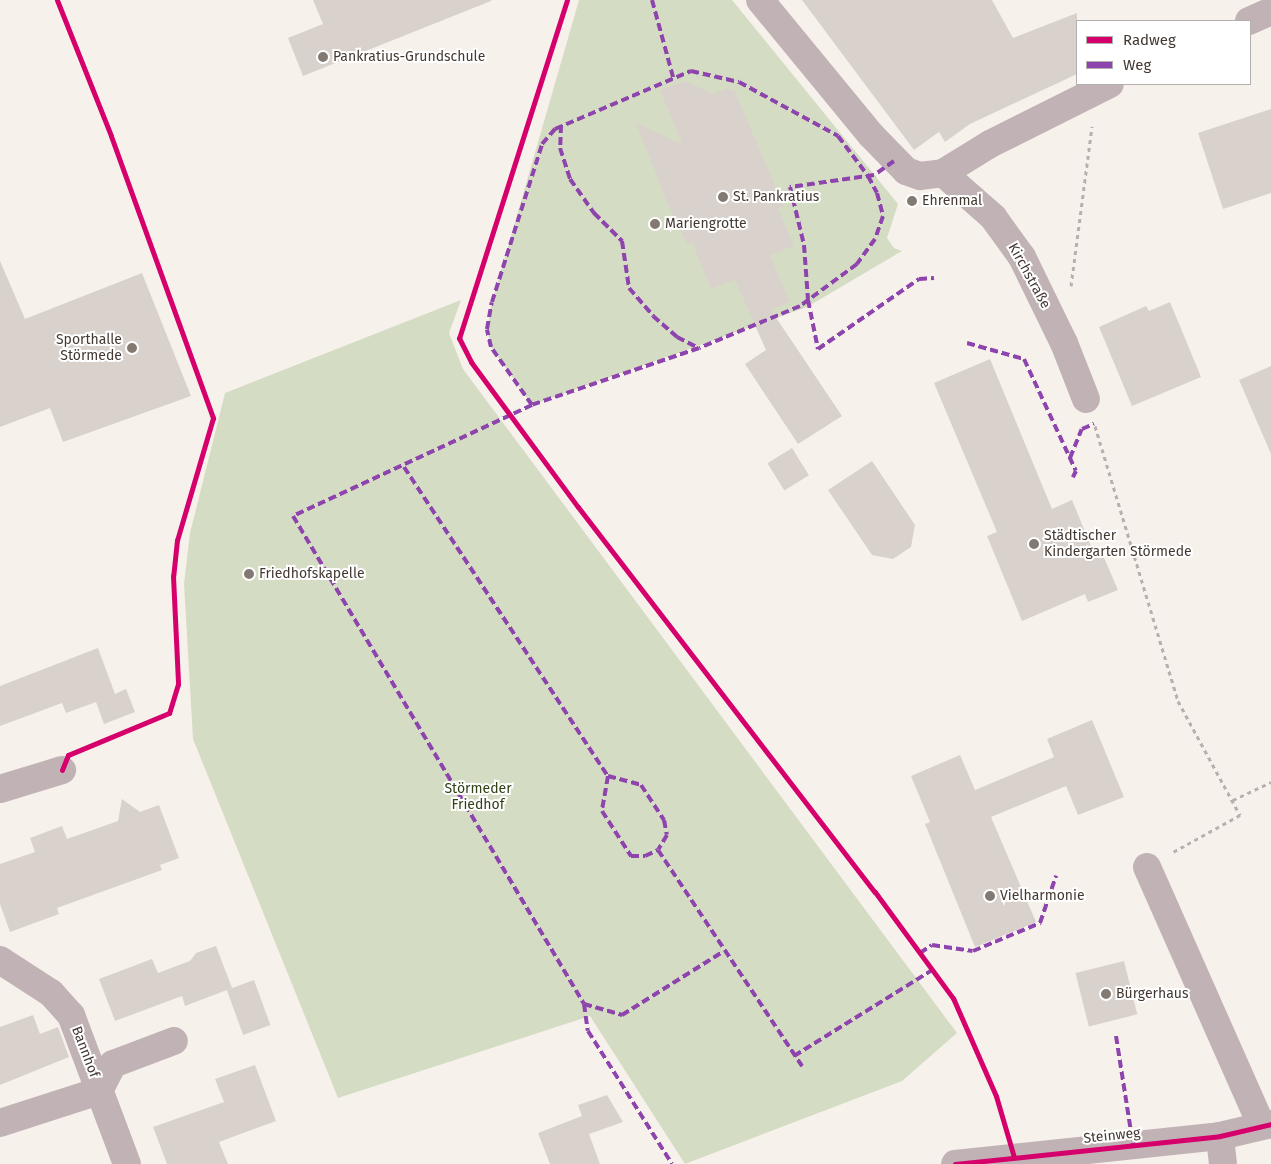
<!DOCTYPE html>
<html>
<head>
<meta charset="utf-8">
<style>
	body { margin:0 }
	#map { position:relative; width:1271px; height:1164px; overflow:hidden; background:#f7f1ec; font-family:"Fira Sans",sans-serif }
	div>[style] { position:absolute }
	.green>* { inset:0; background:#d5dcc4 }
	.building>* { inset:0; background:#d9d2cc; transform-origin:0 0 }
	.path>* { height:3px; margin-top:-1.5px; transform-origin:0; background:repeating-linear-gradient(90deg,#baaeaf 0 4px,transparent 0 8px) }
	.minor>* { height:28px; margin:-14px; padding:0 14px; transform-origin:14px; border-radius:14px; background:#c1b3b5 }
	.quiet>* { height:4px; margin-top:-2px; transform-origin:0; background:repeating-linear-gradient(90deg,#8e44ad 0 8px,transparent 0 12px) }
	.cycleway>* { height:5px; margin:-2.5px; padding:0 2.5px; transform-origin:2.5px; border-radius:2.5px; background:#d6006c }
	.dots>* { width:14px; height:14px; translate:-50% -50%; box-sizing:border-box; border:2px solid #fff; border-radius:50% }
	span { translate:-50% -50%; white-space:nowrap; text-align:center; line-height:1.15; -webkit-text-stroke:4px #fff; paint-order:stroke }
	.poi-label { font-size:14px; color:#443932 }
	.left { translate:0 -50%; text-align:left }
	.right { translate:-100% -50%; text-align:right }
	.street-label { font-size:14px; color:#443932 }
	.park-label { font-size:14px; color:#304114 }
	.legend { position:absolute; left:1076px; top:20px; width:175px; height:65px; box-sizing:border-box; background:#fff; border:1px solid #b4b0ad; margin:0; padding:6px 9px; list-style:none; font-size:15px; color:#443932 }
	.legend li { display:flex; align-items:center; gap:10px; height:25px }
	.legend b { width:25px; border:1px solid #b4b0ad }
</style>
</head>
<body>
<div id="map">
	<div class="green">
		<i style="clip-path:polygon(579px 0,732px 0,898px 204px,887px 238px,894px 248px,902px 251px,807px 307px,532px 405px,491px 347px,487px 329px,492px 302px)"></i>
		<i style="clip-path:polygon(461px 300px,449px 333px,463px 369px,957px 1033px,902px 1081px,685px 1164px,590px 1016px,338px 1098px,193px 739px,184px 584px,190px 533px,225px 393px)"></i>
	</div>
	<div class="building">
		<i style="clip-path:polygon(313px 0,491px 0,491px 1px,303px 76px,288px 38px,323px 24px)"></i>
		<i style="clip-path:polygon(802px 0,992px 0,1013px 38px,1077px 13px,1077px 74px,970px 124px,945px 142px,939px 132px,914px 150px)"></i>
		<i style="clip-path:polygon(685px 81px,714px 94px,726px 88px,735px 92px,784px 206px,778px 208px,794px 246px,770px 255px,790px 302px,771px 310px,842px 416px,798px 444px,745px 364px,766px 350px,735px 280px,711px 289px,692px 242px,687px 244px,669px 207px,636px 123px,682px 144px,660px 90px)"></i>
		<i style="clip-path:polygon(1271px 109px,1271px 193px,1223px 209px,1198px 133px)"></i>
		<i style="clip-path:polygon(0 261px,25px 319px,142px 273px,191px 396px,63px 442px,50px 408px,0 427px)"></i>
		<i style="clip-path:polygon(1170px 302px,1201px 377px,1132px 406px,1099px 327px,1146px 306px,1149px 311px)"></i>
		<i style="clip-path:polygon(990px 359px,1052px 509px,1072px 500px,1095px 556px,1102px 553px,1118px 590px,1088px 602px,1085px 594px,1022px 621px,987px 536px,997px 532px,934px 383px)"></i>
		<i style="clip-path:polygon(1271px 366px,1271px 454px,1239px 380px)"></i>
		<i style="left:792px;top:448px;width:32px;height:29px;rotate:58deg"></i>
		<i style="clip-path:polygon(872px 461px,915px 525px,911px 547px,893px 559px,872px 555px,828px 490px)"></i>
		<i style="clip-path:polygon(98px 648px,115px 694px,126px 689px,135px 712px,104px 724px,96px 702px,66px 713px,62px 703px,0 726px,0 686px)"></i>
		<i style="clip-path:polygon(1092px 720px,1124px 797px,1078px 815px,1066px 786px,991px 817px,1036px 922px,975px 947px,925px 824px,930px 822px,911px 776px,960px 755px,975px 790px,1054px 757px,1047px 739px)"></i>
		<i style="clip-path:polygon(122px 799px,140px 812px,159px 805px,179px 858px,160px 865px,162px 870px,57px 908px,59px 914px,10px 932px,0 904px,0 864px,35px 852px,30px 838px,62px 826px,67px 839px,118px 821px)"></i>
		<i style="clip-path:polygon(216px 946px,232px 988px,185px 1006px,182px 996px,115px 1021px,99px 979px,152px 959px,158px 973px,190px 961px,196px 953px)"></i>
		<i style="left:1124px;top:961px;width:55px;height:50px;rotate:76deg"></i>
		<i style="left:254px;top:980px;width:48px;height:29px;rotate:70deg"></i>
		<i style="clip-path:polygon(33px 1015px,40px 1034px,58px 1027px,69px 1057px,0 1085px,0 1027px)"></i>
		<i style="clip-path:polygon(255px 1065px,276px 1121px,219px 1142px,228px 1164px,167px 1164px,153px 1127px,224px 1102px,215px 1079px)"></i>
		<i style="clip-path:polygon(607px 1095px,623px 1122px,589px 1134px,600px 1164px,550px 1164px,538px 1133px,582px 1116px,578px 1105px)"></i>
	</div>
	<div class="path">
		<i style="left:1071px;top:286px;width:161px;rotate:-82.5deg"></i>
		<i style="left:1095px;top:426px;width:287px;rotate:73.2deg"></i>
		<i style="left:1178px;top:701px;width:130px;rotate:61.5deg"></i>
		<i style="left:1240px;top:815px;width:77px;rotate:151.1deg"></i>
		<i style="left:1233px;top:800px;width:42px;rotate:-25.3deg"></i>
	</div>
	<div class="minor">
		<i style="left:760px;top:0;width:175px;rotate:50.6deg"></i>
		<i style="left:871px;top:135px;width:50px;rotate:45.8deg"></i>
		<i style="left:906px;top:171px;width:15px;rotate:20deg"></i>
		<i style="left:920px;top:176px;width:23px;rotate:-7deg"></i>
		<i style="left:943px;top:173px;width:55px;rotate:-31.7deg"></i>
		<i style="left:990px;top:144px;width:134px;rotate:-26.6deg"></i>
		<i style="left:1249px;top:21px;width:24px;rotate:-24deg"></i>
		<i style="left:943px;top:173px;width:67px;rotate:41.3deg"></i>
		<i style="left:993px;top:217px;width:49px;rotate:54.1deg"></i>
		<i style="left:1022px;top:257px;width:96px;rotate:64deg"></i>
		<i style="left:1064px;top:343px;width:60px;rotate:68.6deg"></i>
		<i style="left:0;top:789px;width:65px;rotate:-17deg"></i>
		<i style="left:1147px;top:867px;width:283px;rotate:66.1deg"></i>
		<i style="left:0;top:960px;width:61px;rotate:32.9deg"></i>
		<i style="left:51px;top:993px;width:30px;rotate:48deg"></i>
		<i style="left:71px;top:1015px;width:159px;rotate:69.4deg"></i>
		<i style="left:0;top:1123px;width:104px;rotate:-17.9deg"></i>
		<i style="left:99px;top:1091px;width:30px;rotate:-63deg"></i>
		<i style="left:113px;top:1064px;width:65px;rotate:-20.7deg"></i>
		<i style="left:1220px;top:1136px;width:28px;rotate:84deg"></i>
		<i style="left:955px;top:1164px;width:266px;rotate:-6deg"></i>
		<i style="left:1220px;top:1136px;width:52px;rotate:-13.2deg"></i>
	</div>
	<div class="quiet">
		<i style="left:652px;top:0;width:80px;rotate:74.7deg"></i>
		<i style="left:561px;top:125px;width:23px;rotate:92deg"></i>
		<i style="left:560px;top:148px;width:33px;rotate:72deg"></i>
		<i style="left:570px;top:179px;width:42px;rotate:54.8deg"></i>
		<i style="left:594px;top:213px;width:40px;rotate:45deg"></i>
		<i style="left:622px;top:241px;width:48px;rotate:81.5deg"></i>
		<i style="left:629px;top:288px;width:37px;rotate:49deg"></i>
		<i style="left:653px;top:316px;width:32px;rotate:41deg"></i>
		<i style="left:677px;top:337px;width:25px;rotate:27deg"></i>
		<i style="left:894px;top:161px;width:24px;rotate:145deg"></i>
		<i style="left:874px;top:175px;width:85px;rotate:171.9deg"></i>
		<i style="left:790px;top:187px;width:60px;rotate:76.4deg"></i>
		<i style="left:804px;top:245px;width:55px;rotate:85.8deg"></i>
		<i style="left:808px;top:300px;width:50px;rotate:78.5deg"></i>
		<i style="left:818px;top:349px;width:123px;rotate:-34.7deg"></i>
		<i style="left:919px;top:279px;width:15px;rotate:-4deg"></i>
		<i style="left:967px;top:343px;width:59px;rotate:15.7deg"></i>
		<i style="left:1024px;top:359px;width:123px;rotate:65.1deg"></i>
		<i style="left:1076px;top:471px;width:7px;rotate:117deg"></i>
		<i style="left:532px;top:405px;width:71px;rotate:-125.3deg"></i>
		<i style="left:491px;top:347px;width:18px;rotate:-103deg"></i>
		<i style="left:487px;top:329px;width:27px;rotate:-80deg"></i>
		<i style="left:492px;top:302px;width:166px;rotate:-72.4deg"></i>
		<i style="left:542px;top:144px;width:20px;rotate:-49deg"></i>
		<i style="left:555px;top:129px;width:148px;rotate:-23.1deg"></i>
		<i style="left:691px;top:71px;width:49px;rotate:12.9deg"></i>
		<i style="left:739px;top:82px;width:113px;rotate:28.6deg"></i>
		<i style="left:838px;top:136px;width:50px;rotate:53.1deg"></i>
		<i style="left:868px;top:176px;width:19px;rotate:62deg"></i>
		<i style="left:877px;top:193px;width:24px;rotate:75deg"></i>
		<i style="left:883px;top:216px;width:24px;rotate:109deg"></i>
		<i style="left:875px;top:239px;width:31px;rotate:126deg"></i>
		<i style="left:857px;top:264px;width:71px;rotate:143.6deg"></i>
		<i style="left:800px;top:306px;width:109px;rotate:157.4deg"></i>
		<i style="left:699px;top:348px;width:176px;rotate:161.2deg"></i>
		<i style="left:532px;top:405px;width:264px;rotate:155.1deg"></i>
		<i style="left:293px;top:516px;width:568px;rotate:59.19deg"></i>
		<i style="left:584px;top:1004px;width:27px;rotate:82deg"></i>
		<i style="left:588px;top:1031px;width:157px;rotate:57.7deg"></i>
		<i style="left:1070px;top:458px;width:31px;rotate:-68deg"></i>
		<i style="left:1082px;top:429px;width:13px;rotate:-23deg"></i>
		<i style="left:404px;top:467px;width:370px;rotate:56.6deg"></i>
		<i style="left:608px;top:776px;width:34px;rotate:15deg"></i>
		<i style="left:641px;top:785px;width:42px;rotate:56.7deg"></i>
		<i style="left:664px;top:820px;width:15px;rotate:79deg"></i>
		<i style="left:667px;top:835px;width:17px;rotate:121deg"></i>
		<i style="left:658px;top:850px;width:260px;rotate:56.3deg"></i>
		<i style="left:608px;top:776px;width:36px;rotate:100deg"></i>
		<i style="left:602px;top:811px;width:54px;rotate:57.2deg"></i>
		<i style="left:631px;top:856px;width:14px"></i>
		<i style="left:645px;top:856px;width:14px;rotate:-25deg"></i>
		<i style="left:920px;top:953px;width:14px;rotate:-34deg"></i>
		<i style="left:932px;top:945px;width:41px;rotate:8.3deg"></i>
		<i style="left:973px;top:951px;width:73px;rotate:-22.7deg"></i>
		<i style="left:1040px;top:923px;width:50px;rotate:-71.2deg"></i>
		<i style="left:584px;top:1004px;width:40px;rotate:16deg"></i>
		<i style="left:622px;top:1015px;width:120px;rotate:-32.1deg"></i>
		<i style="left:1116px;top:1036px;width:110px;rotate:81.1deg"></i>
		<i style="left:794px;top:1056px;width:163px;rotate:-31.9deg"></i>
	</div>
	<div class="cycleway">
		<i style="left:57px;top:0;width:146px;rotate:68.3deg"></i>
		<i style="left:111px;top:136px;width:300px;rotate:70.1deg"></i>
		<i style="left:213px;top:418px;width:127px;rotate:106.4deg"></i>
		<i style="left:177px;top:540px;width:36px;rotate:96deg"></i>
		<i style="left:173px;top:576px;width:108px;rotate:87.3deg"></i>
		<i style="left:178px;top:684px;width:30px;rotate:107deg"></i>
		<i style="left:169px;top:713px;width:109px;rotate:157.4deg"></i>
		<i style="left:68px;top:755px;width:16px;rotate:112deg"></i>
		<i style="left:567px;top:0;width:355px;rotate:107.7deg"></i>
		<i style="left:459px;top:338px;width:27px;rotate:63deg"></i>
		<i style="left:471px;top:362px;width:180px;rotate:53.6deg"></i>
		<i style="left:578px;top:507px;width:486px;rotate:52.4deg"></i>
		<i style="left:875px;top:892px;width:132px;rotate:53.7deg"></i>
		<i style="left:953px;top:998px;width:107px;rotate:66.3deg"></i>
		<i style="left:996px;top:1096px;width:64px;rotate:73.6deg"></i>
		<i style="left:955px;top:1164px;width:266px;rotate:-6deg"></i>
		<i style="left:1220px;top:1136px;width:52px;rotate:-13.2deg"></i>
	</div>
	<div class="dots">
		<i style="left:323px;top:57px;background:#837973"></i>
		<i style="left:723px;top:197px;background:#837973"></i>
		<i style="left:912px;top:201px;background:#837973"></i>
		<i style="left:655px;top:224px;background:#837973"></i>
		<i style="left:132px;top:348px;background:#837973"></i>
		<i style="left:1034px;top:544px;background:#837973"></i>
		<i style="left:249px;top:574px;background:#837973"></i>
		<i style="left:990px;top:896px;background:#837973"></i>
		<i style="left:1106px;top:994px;background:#837973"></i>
	</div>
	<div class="poi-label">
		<span class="left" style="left:333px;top:57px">Pankratius-Grundschule</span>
		<span class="left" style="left:733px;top:197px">St. Pankratius</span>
		<span class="left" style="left:922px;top:201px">Ehrenmal</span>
		<span class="left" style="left:665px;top:224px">Mariengrotte</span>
		<span class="right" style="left:122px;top:348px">Sporthalle<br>Störmede</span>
		<span class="left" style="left:1044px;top:544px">Städtischer<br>Kindergarten Störmede</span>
		<span class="left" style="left:259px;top:574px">Friedhofskapelle</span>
		<span class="left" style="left:1000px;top:896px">Vielharmonie</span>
		<span class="left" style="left:1116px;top:994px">Bürgerhaus</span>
	</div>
	<div class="street-label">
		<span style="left:1029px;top:276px;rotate:61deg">Kirchstraße</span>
		<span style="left:85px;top:1052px;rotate:69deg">Bannhof</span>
		<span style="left:1112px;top:1136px;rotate:-6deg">Steinweg</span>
	</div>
	<div class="park-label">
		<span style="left:478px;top:797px">Störmeder<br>Friedhof</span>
	</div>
	<ul class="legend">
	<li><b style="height:6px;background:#d6006c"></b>Radweg</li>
	<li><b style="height:6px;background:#8e44ad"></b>Weg</li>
	</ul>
</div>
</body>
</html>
